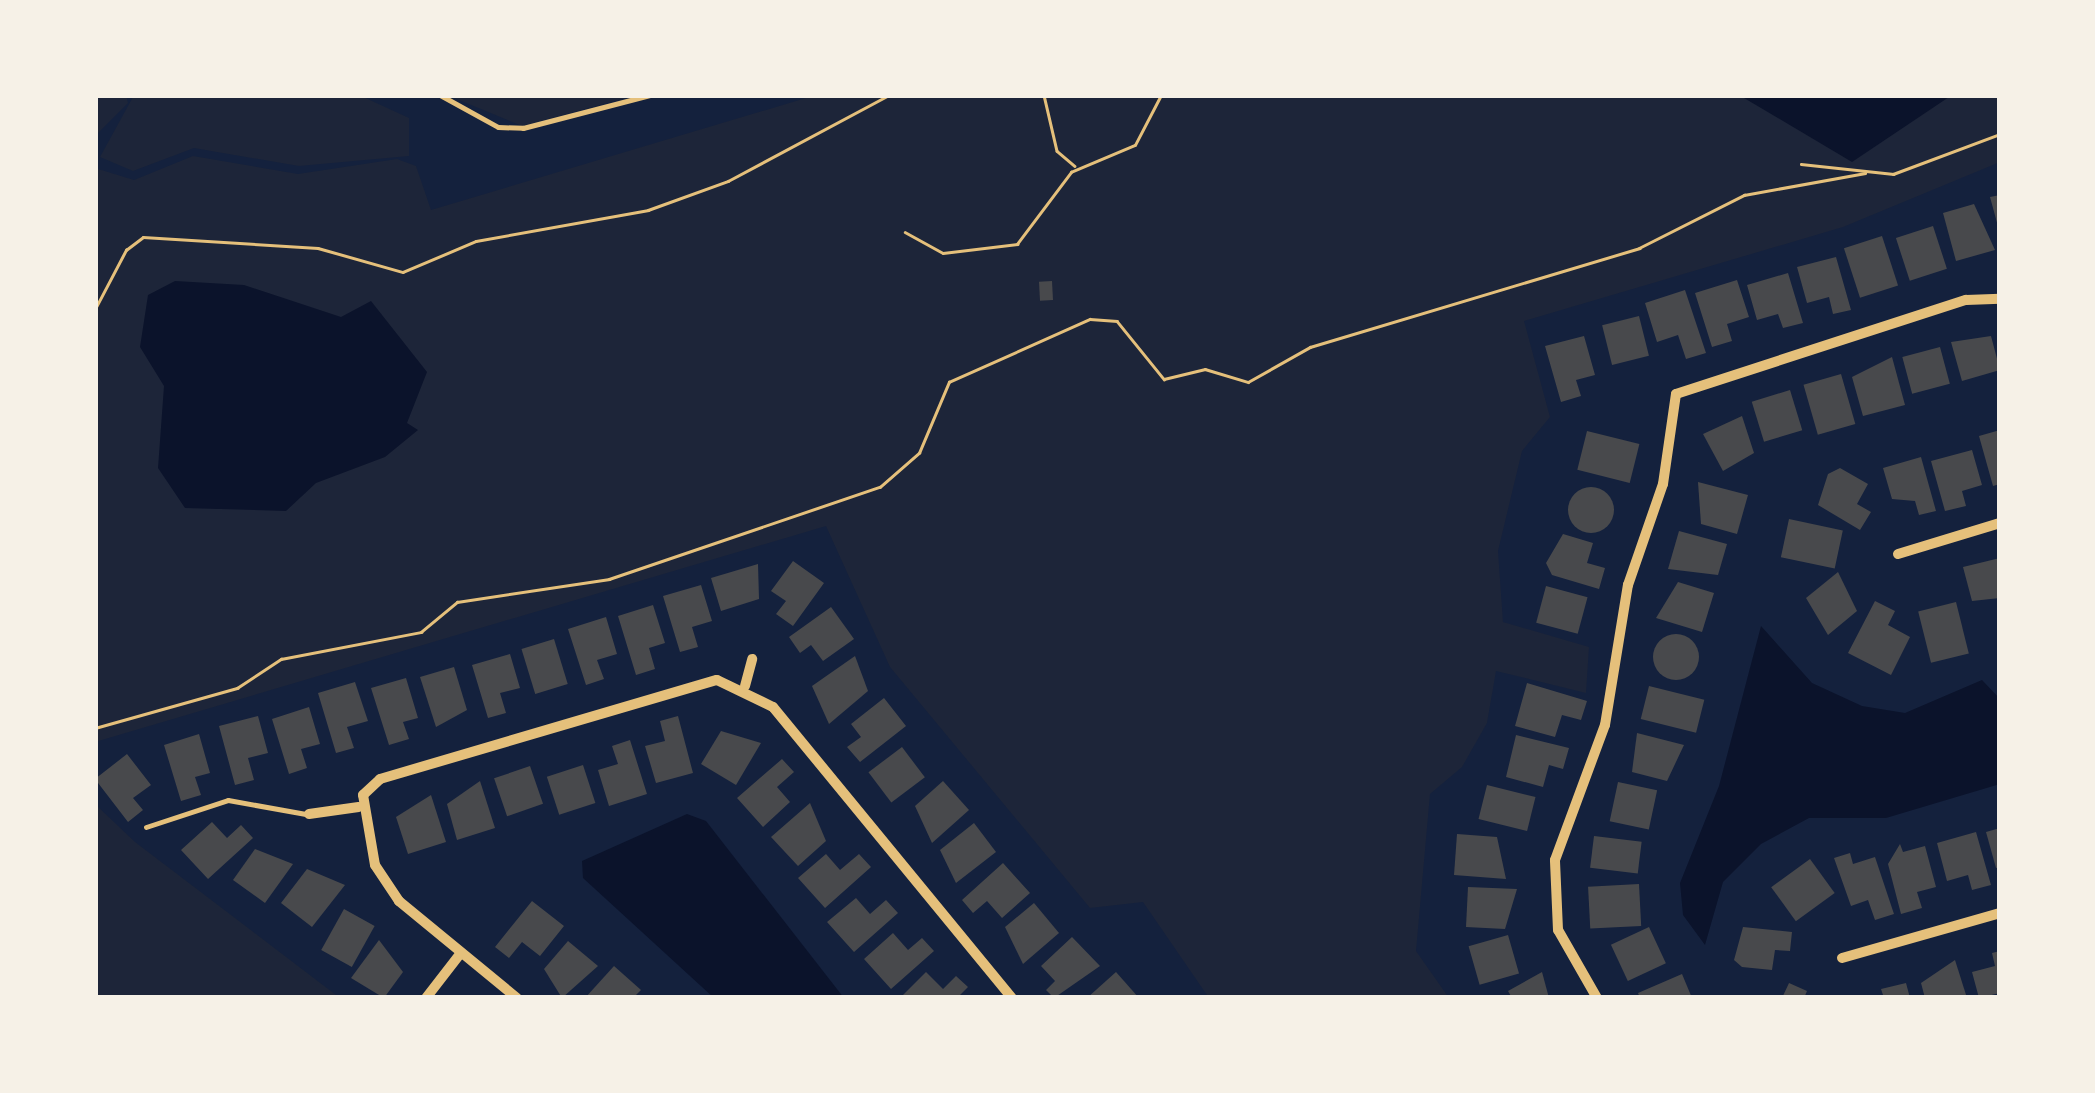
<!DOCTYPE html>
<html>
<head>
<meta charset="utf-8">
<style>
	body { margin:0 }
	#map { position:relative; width:2095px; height:1093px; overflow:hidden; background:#14213d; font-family:"Open Sans",sans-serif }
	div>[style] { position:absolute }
	.green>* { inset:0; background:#1d2539 }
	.water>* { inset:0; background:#0b132b }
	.building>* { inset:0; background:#48494c; transform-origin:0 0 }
	.round { border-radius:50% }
	.path>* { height:2.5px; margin:-1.25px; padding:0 1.25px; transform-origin:1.25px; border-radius:1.25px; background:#e5c07b }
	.service>* { height:5px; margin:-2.5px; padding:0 2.5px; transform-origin:2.5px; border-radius:2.5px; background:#e5c07b }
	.minor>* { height:10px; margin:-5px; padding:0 5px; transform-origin:5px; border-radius:5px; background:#e5c07b }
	span { translate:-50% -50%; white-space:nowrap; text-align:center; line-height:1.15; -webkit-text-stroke:8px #f6f1e7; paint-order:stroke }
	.frame { position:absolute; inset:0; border:98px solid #f6f1e7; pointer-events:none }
</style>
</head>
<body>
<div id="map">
	<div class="green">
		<i style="clip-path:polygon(95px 95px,126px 95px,128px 103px,95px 136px)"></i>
		<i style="clip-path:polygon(134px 95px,359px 95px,409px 118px,409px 156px,299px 166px,194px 148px,133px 171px,100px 157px)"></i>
		<i style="clip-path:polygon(447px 95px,637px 95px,522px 126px)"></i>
		<i style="clip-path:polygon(816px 95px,2000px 95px,2000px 162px,1843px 227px,1524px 321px,1550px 417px,1522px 451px,1498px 551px,1503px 622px,1589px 647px,1586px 693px,1496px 671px,1487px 723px,1462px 767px,1430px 794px,1416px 951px,1449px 998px,1209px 998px,1143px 902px,1090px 908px,890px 667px,826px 526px,95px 742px,95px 168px,134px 180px,193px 156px,298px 174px,397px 159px,416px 166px,431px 210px)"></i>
		<i style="clip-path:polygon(95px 804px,135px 842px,340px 998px,95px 998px)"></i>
	</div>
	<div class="water">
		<i style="clip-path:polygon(1739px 95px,1952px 95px,1852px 162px)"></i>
		<i style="clip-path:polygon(175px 281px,244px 285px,341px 317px,371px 301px,427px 372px,407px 423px,418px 430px,385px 457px,316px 483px,286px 511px,185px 508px,158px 468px,164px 386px,140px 347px,148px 295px)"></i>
		<i style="clip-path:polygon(1761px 626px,1812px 683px,1862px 706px,1905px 713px,1982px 680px,2000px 699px,2000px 784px,1886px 818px,1809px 818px,1761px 844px,1723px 882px,1705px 945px,1683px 915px,1680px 883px,1719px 786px)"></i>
		<i style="clip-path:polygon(687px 814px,706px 821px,844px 998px,714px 998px,583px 878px,582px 861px)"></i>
	</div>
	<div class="building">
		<i style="clip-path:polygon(2000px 195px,2000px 230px,1999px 230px,1990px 197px)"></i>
		<i style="clip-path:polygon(1974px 204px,1995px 250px,1956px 261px,1943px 213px)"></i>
		<i style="left:1933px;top:226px;width:45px;height:39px;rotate:72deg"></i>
		<i style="left:1882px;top:236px;width:52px;height:40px;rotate:72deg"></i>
		<i style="clip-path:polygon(1836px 257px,1851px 310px,1833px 314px,1829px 297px,1807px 303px,1797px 267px)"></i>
		<i style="clip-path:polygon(1788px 273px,1803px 323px,1783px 328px,1778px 314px,1757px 320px,1747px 285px)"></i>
		<i style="clip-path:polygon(1737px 280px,1749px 317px,1727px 324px,1732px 341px,1712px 347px,1695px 293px)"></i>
		<i style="left:1052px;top:281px;width:19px;height:13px;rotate:87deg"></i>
		<i style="clip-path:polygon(1685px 290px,1706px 353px,1686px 359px,1678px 335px,1657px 342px,1645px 303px)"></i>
		<i style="left:1639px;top:316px;width:41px;height:38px;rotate:76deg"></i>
		<i style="clip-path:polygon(1584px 336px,1595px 375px,1576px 380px,1581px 396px,1561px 402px,1545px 346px)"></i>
		<i style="clip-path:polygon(1991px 336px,2000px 370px,1962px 381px,1951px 342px)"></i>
		<i style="left:1940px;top:347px;width:38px;height:39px;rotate:75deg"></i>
		<i style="clip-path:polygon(1892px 357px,1905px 405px,1863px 416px,1852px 377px)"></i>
		<i style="left:1841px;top:374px;width:52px;height:39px;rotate:74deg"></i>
		<i style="left:1790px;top:390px;width:42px;height:40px;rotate:73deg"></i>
		<i style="clip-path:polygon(1742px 416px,1754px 453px,1723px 471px,1703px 434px)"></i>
		<i style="clip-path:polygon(2000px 430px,2000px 484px,1993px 486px,1979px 436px)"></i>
		<i style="left:1587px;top:431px;width:54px;height:40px;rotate:14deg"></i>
		<i style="clip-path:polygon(1972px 450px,1982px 485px,1962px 491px,1966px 506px,1945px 511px,1931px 461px)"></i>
		<i style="clip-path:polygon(1921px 457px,1936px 511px,1919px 515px,1915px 501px,1892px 499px,1883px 468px)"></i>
		<i style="clip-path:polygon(1840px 468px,1868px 484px,1857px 504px,1871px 512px,1860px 530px,1818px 505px,1828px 474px)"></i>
		<i style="clip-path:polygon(1698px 482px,1748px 495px,1737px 534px,1701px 524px)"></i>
		<i class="round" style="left:1568px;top:487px;width:46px;height:46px"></i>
		<i style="left:1789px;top:519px;width:55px;height:39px;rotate:12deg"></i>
		<i style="clip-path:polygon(1679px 531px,1727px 544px,1718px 575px,1668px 569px)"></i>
		<i style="clip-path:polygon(1563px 534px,1593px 543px,1587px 563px,1605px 568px,1599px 589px,1552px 575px,1546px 563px)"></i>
		<i style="clip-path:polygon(2000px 558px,2000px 598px,1972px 601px,1963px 567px)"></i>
		<i style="clip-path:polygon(793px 561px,824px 583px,793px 626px,776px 614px,786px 601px,771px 591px)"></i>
		<i style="clip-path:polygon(758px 564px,759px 599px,721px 611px,711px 578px)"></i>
		<i style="clip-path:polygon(1838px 572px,1857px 611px,1828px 635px,1806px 598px)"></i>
		<i style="clip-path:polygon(1678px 582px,1714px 593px,1702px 632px,1656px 618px)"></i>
		<i style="clip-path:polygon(701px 585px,712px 621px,692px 627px,698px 647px,680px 652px,663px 596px)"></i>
		<i style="left:1546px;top:586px;width:43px;height:38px;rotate:15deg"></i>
		<i style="clip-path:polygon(1875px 601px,1895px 611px,1888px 625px,1910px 637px,1891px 675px,1848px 653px)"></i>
		<i style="left:1956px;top:602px;width:53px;height:39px;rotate:76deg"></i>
		<i style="clip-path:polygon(653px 605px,665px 643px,649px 648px,655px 669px,636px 675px,618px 616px)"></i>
		<i style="clip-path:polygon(831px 607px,854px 639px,823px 661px,811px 645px,800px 653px,789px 637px)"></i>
		<i style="clip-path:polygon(606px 617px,617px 654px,597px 660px,604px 679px,586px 685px,568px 629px)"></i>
		<i class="round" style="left:1653px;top:634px;width:46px;height:46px"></i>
		<i style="left:554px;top:639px;width:47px;height:34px;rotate:73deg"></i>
		<i style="clip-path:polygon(510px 654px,520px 688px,500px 693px,506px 713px,488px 718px,472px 665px)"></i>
		<i style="clip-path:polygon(855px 656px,868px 691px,829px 724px,812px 686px)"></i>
		<i style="clip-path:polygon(454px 667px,467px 710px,436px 727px,420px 677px)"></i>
		<i style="clip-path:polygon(406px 678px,418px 718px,403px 722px,409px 739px,389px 745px,371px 688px)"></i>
		<i style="clip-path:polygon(355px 682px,368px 721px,347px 727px,354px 748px,336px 753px,318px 693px)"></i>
		<i style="clip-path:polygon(1527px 683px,1587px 701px,1581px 720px,1562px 715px,1555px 737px,1515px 726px)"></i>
		<i style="left:1649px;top:686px;width:57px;height:34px;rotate:14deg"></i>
		<i style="clip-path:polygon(884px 698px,906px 726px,860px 762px,847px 747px,861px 737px,851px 724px)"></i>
		<i style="clip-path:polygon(309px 707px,320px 744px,301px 749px,307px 768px,289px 774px,272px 719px)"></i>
		<i style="clip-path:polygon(258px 716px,268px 753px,248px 758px,254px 780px,235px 785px,219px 726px)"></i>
		<i style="clip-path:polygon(678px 716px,693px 773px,656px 783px,645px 746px,665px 741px,660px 721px)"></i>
		<i style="clip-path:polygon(721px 731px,761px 743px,736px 785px,701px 764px)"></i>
		<i style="clip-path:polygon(1637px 733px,1684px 745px,1667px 781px,1632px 772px)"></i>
		<i style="clip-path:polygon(199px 734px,210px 773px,195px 777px,201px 795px,181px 801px,164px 745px)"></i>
		<i style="clip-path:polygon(1516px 735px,1569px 748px,1563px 769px,1549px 765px,1543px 787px,1506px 777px)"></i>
		<i style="clip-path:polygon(630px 740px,647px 794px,609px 806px,598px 770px,618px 764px,612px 746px)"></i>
		<i style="left:902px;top:747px;width:38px;height:42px;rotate:53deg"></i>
		<i style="clip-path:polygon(127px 754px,151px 785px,133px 798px,143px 810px,128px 822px,95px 779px)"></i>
		<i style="clip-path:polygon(782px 759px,794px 772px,777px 787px,790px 802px,763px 827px,737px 798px)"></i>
		<i style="left:583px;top:765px;width:40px;height:38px;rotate:72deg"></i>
		<i style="left:530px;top:766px;width:40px;height:38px;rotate:71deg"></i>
		<i style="clip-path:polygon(480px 781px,495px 828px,457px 840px,447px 804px)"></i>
		<i style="clip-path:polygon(943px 781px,969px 810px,932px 843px,915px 806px)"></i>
		<i style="left:1618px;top:782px;width:40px;height:40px;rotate:12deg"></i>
		<i style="left:1487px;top:785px;width:50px;height:35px;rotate:14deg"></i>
		<i style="clip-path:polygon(431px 795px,446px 842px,408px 854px,396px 817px)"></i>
		<i style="clip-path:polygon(810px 803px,826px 841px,798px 866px,771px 837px)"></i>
		<i style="clip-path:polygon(212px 822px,227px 838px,241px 825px,253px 838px,208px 879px,181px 850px)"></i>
		<i style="clip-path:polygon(974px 823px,996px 852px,956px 883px,940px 850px)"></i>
		<i style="clip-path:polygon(2000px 828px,2000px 867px,1996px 868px,1986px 832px)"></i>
		<i style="clip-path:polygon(1976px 832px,1991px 885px,1972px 890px,1968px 875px,1947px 881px,1937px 843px)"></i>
		<i style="clip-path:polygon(1457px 834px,1497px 837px,1506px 879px,1454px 875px)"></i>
		<i style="left:1594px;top:836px;width:48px;height:32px;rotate:7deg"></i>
		<i style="clip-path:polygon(1900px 844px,1903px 852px,1925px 846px,1936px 887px,1917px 892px,1922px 908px,1901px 914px,1888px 864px)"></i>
		<i style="clip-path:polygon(255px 849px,293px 864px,265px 903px,233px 880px)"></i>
		<i style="clip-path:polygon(1850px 853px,1853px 864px,1875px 857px,1894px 914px,1875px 920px,1868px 900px,1851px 906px,1834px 858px)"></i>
		<i style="clip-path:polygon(826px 854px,840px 870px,859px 854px,871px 867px,825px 908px,798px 878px)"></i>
		<i style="left:1810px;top:859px;width:42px;height:48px;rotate:54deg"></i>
		<i style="clip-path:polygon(1003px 863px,1030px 893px,1002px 918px,987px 901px,973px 913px,962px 900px)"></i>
		<i style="clip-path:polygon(307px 869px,345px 885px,312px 927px,281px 903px)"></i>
		<i style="left:1639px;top:884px;width:42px;height:51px;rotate:87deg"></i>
		<i style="clip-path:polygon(1468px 887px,1517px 889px,1505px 929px,1466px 927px)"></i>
		<i style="clip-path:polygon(856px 898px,870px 914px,886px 900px,898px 913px,854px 952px,827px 922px)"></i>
		<i style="clip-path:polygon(532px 901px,564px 926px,540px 956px,522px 942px,509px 958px,495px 947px)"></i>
		<i style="clip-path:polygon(1034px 903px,1059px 933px,1023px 964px,1005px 927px)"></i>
		<i style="left:344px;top:909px;width:35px;height:47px;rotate:29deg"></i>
		<i style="left:1649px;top:927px;width:40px;height:42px;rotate:65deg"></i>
		<i style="clip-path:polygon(1743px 927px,1792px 932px,1790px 951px,1775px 950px,1772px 970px,1742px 967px,1734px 960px)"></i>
		<i style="clip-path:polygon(893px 933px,908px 950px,922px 938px,934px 951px,891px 989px,864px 959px)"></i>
		<i style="left:1508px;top:935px;width:40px;height:41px;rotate:74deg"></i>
		<i style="clip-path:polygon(1072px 937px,1100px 966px,1054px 998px,1046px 990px,1055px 981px,1041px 966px)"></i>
		<i style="clip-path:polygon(379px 940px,403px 972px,384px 998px,351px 978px)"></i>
		<i style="clip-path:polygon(568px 941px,598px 966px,562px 998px,544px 969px)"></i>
		<i style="clip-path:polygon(2000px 951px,2000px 993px,1979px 998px,1972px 972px,1995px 966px,1992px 953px)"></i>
		<i style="clip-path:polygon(1955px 960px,1967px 998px,1925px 998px,1921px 983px)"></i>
		<i style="clip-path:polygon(614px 966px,641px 990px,633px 998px,585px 998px)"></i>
		<i style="clip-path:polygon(926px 972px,943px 989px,956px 976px,968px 987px,957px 998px,900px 998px)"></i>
		<i style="clip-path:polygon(1116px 972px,1139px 998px,1087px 998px)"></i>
		<i style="clip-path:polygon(1542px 972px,1549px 998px,1512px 998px,1508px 991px)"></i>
		<i style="clip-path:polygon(1682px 974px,1692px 998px,1640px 998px,1638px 993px)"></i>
		<i style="clip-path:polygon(1789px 983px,1807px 991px,1804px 998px,1782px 998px)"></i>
		<i style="clip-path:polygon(1906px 983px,1910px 998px,1884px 998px,1881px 989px)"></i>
	</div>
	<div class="path">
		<i style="left:1044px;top:95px;width:57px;rotate:76.9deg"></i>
		<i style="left:1057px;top:151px;width:23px;rotate:40deg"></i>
		<i style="left:1801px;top:164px;width:93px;rotate:6.2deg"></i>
		<i style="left:1893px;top:174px;width:114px;rotate:-20.5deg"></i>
		<i style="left:905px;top:232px;width:43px;rotate:28.9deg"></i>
		<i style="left:943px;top:253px;width:75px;rotate:-6.9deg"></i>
		<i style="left:1017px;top:244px;width:90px;rotate:-53.1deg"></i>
		<i style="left:1071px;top:172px;width:69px;rotate:-22.9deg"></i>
		<i style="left:1135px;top:145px;width:56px;rotate:-62.5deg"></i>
		<i style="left:95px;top:309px;width:67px;rotate:-62.3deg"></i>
		<i style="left:126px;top:250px;width:21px;rotate:-37deg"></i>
		<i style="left:143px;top:237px;width:175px;rotate:3.6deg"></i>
		<i style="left:318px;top:248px;width:88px;rotate:15.8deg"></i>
		<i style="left:403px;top:272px;width:79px;rotate:-23deg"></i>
		<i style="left:476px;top:241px;width:175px;rotate:-10.2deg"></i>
		<i style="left:648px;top:210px;width:85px;rotate:-19.9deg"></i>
		<i style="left:728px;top:181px;width:183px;rotate:-28.1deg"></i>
		<i style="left:95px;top:728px;width:148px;rotate:-15.7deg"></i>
		<i style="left:237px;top:688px;width:53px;rotate:-33.4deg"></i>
		<i style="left:281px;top:659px;width:143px;rotate:-10.9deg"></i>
		<i style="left:421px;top:632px;width:47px;rotate:-39.8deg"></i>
		<i style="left:457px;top:602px;width:154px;rotate:-8.6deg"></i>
		<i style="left:609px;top:579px;width:286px;rotate:-18.8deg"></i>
		<i style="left:880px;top:487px;width:52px;rotate:-41.1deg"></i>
		<i style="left:919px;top:453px;width:77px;rotate:-67.1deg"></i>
		<i style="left:949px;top:382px;width:154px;rotate:-24.1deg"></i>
		<i style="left:1090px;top:319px;width:27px;rotate:4deg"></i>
		<i style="left:1117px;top:321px;width:75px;rotate:51deg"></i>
		<i style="left:1164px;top:379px;width:42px;rotate:-13.7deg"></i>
		<i style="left:1205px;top:369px;width:45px;rotate:16.8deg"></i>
		<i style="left:1248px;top:382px;width:71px;rotate:-29.4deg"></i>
		<i style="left:1310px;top:347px;width:344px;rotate:-16.7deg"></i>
		<i style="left:1639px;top:248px;width:118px;rotate:-26.8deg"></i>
		<i style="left:1744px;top:195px;width:123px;rotate:-10.3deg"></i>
	</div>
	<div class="service">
		<i style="left:440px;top:95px;width:66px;rotate:28.9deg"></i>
		<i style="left:498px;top:127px;width:25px;rotate:2deg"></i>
		<i style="left:523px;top:128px;width:131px;rotate:-14.6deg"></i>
		<i style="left:146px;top:827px;width:86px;rotate:-18.2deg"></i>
		<i style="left:228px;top:800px;width:79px;rotate:10.2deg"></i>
	</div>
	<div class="minor">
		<i style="left:1898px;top:554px;width:107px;rotate:-16.9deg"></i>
		<i style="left:745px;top:686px;width:28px;rotate:-75deg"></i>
		<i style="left:309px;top:814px;width:50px;rotate:-8deg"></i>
		<i style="left:1842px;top:958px;width:164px;rotate:-15.9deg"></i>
		<i style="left:426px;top:998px;width:56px;rotate:-52.3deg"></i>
		<i style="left:517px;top:998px;width:153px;rotate:-140.6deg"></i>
		<i style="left:399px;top:901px;width:43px;rotate:-123.7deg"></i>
		<i style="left:375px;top:865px;width:71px;rotate:-99.7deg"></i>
		<i style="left:363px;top:795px;width:23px;rotate:-43deg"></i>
		<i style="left:380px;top:779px;width:351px;rotate:-16.4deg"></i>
		<i style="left:717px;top:680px;width:62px;rotate:25.7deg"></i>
		<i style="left:773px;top:707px;width:377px;rotate:50.6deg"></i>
		<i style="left:1597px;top:998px;width:78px;rotate:-119.8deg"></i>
		<i style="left:1558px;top:930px;width:70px;rotate:-92.5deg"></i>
		<i style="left:1555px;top:860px;width:144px;rotate:-69.7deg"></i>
		<i style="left:1605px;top:725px;width:142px;rotate:-80.7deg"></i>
		<i style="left:1628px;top:585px;width:107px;rotate:-70.9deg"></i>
		<i style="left:1663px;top:484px;width:91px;rotate:-81.8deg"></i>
		<i style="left:1676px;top:394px;width:305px;rotate:-18deg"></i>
		<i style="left:1966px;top:300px;width:34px;rotate:-2deg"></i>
	</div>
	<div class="frame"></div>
</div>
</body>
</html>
